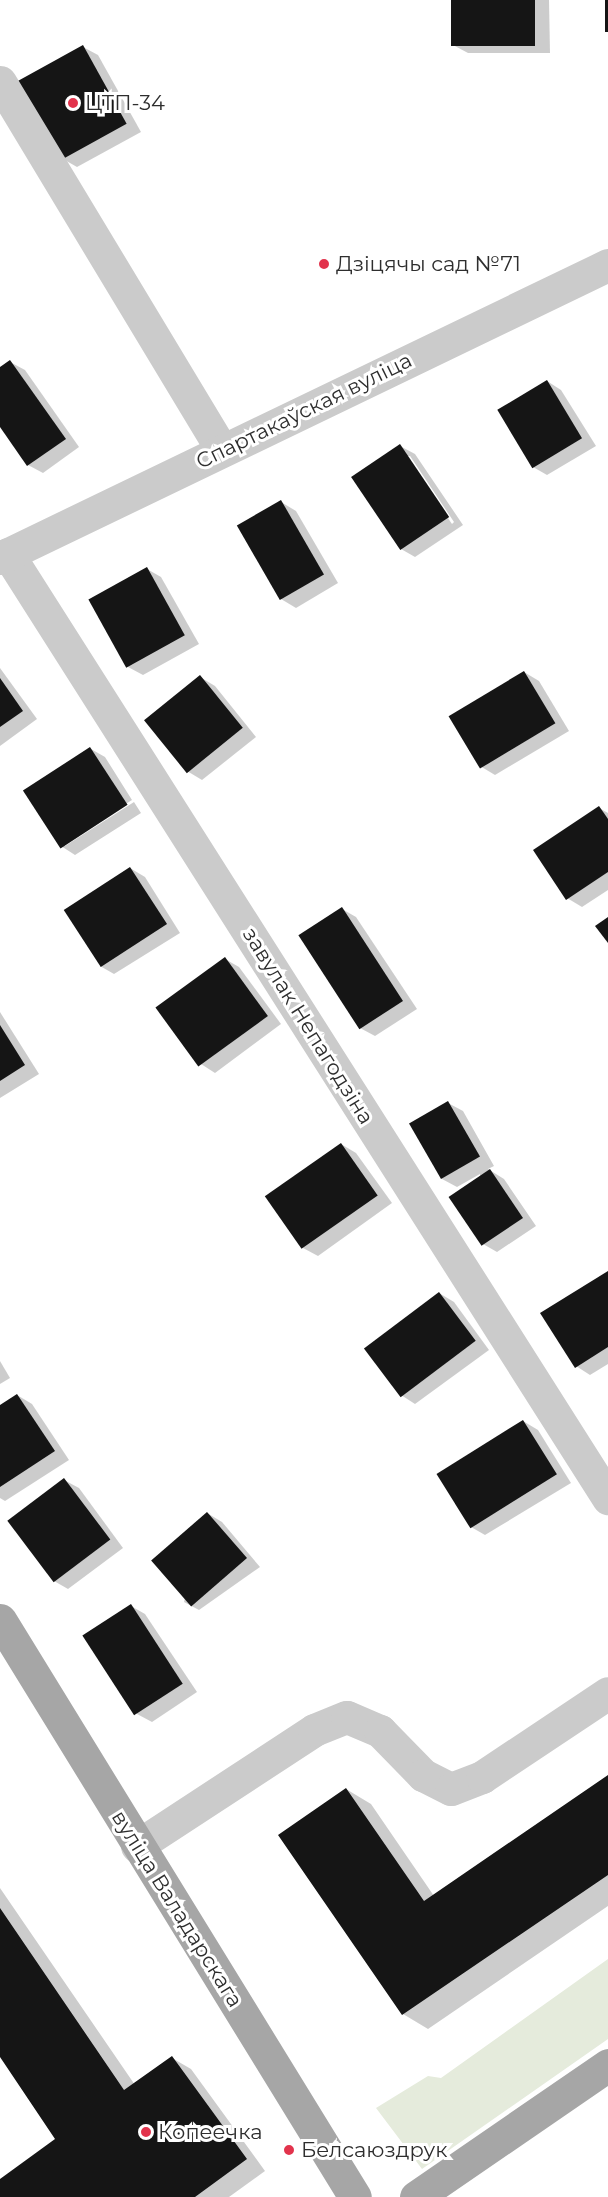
<!DOCTYPE html>
<html>
<head>
<meta charset="utf-8">
<style>
	body { margin:0 }
	#map { position:relative; width:608px; height:2197px; overflow:hidden; background:#fff; font-family:Montserrat,sans-serif }
	div>[style] { position:absolute }
	.green>* { inset:0; background:#e5ebdc }
	.shadow>* { inset:0; background:#0003 }
	.building>* { inset:0; background:#151515; transform-origin:0 0 }
	.minor>* { height:33px; margin:-16.5px; padding:0 16.5px; transform-origin:16.5px; border-radius:16.5px; background:#cbcbcb }
	.major>* { height:33px; margin:-16.5px; padding:0 16.5px; transform-origin:16.5px; border-radius:16.5px; background:#a6a6a6 }
	.dots>* { width:16px; height:16px; translate:-50% -50%; box-sizing:border-box; border:3px solid #fff; border-radius:50% }
	span { translate:-50% -50%; white-space:nowrap; text-align:center; line-height:1.15; -webkit-text-stroke:6px #fff; paint-order:stroke }
	.poi-label { font-size:21px; color:#2e2e2e }
	.left { translate:0 -50%; text-align:left }
	.street-label { font-size:21px; color:#2e2e2e }
</style>
</head>
<body>
<div id="map">
	<div class="green">
		<i style="clip-path:polygon(608px 1959px,608px 2039px,422px 2169px,376px 2108px,428px 2076px,441px 2078px)"></i>
	</div>
	<div class="shadow">
		<i style="clip-path:polygon(453px 0,549px 0,550px 53px,468px 53px,453px 45px)"></i>
		<i style="clip-path:polygon(83px 47px,98px 55px,141px 132px,77px 167px,63px 159px)"></i>
		<i style="clip-path:polygon(10px 362px,25px 370px,79px 447px,43px 473px,28px 465px,0 425px,0 369px)"></i>
		<i style="clip-path:polygon(547px 381px,561px 390px,596px 446px,547px 475px,533px 467px)"></i>
		<i style="clip-path:polygon(evenodd,400px 446px,415px 454px,463px 525px,415px 557px,401px 549px,400px 446px,406px 456px,410px 456px,454px 522px,452px 524px,406px 456px)"></i>
		<i style="clip-path:polygon(281px 502px,296px 511px,338px 583px,296px 608px,281px 599px)"></i>
		<i style="clip-path:polygon(147px 569px,161px 577px,199px 644px,143px 675px,128px 667px)"></i>
		<i style="clip-path:polygon(0 668px,37px 719px,0 746px)"></i>
		<i style="clip-path:polygon(524px 672px,539px 681px,569px 731px,495px 775px,480px 766px,450px 717px)"></i>
		<i style="clip-path:polygon(200px 677px,215px 686px,256px 737px,202px 780px,187px 771px,146px 720px)"></i>
		<i style="clip-path:polygon(91px 749px,105px 757px,132px 800px,65px 842px,65px 846px,134px 802px,141px 813px,75px 855px,61px 846px)"></i>
		<i style="clip-path:polygon(599px 808px,608px 813px,608px 890px,582px 907px,567px 898px)"></i>
		<i style="clip-path:polygon(130px 868px,145px 877px,180px 933px,114px 974px,100px 966px)"></i>
		<i style="clip-path:polygon(342px 909px,356px 917px,417px 1009px,375px 1036px,360px 1028px)"></i>
		<i style="clip-path:polygon(225px 959px,239px 967px,281px 1024px,215px 1073px,201px 1064px)"></i>
		<i style="clip-path:polygon(0 1012px,39px 1074px,0 1098px)"></i>
		<i style="clip-path:polygon(448px 1103px,463px 1111px,494px 1166px,488px 1169px,504px 1179px,536px 1226px,497px 1252px,483px 1244px,480px 1174px,457px 1187px,442px 1179px)"></i>
		<i style="clip-path:polygon(341px 1144px,356px 1153px,392px 1203px,318px 1256px,303px 1248px)"></i>
		<i style="clip-path:polygon(608px 1273px,608px 1364px,590px 1375px,576px 1366px)"></i>
		<i style="clip-path:polygon(439px 1293px,454px 1302px,489px 1350px,415px 1404px,401px 1395px)"></i>
		<i style="clip-path:polygon(0 1361px,10px 1378px,0 1384px)"></i>
		<i style="clip-path:polygon(17px 1395px,32px 1404px,69px 1460px,5px 1501px,0 1498px,0 1406px)"></i>
		<i style="clip-path:polygon(523px 1421px,538px 1430px,571px 1483px,485px 1535px,471px 1527px)"></i>
		<i style="clip-path:polygon(64px 1480px,79px 1488px,123px 1548px,68px 1589px,54px 1581px)"></i>
		<i style="clip-path:polygon(207px 1513px,222px 1522px,260px 1567px,199px 1610px,184px 1602px)"></i>
		<i style="clip-path:polygon(131px 1606px,145px 1614px,197px 1692px,152px 1722px,137px 1714px)"></i>
		<i style="clip-path:polygon(608px 1777px,608px 1906px,428px 2029px,403px 2014px,280px 1835px,346px 1789px,371px 1804px,434px 1896px)"></i>
		<i style="clip-path:polygon(0 1888px,135px 2085px,172px 2058px,191px 2069px,265px 2171px,229px 2197px,0 2197px,0 2181px,59px 2139px,0 2055px)"></i>
	</div>
	<div class="building">
		<i style="left:451px;top:0;width:84px;height:46px"></i>
		<i style="left:605px;top:0;width:3px;height:32px"></i>
		<i style="left:83px;top:45px;width:90px;height:75px;rotate:61deg"></i>
		<i style="clip-path:polygon(10px 360px,66px 439px,27px 466px,0 427px,0 367px)"></i>
		<i style="left:547px;top:380px;width:68px;height:58px;rotate:59deg"></i>
		<i style="left:400px;top:444px;width:88px;height:59px;rotate:56deg"></i>
		<i style="left:281px;top:500px;width:86px;height:51px;rotate:60deg"></i>
		<i style="left:147px;top:567px;width:78px;height:67px;rotate:61deg"></i>
		<i style="left:524px;top:671px;width:61px;height:88px;rotate:59deg"></i>
		<i style="left:200px;top:675px;width:68px;height:72px;rotate:51deg"></i>
		<i style="clip-path:polygon(0 678px,23px 711px,0 727px)"></i>
		<i style="left:90px;top:747px;width:69px;height:80px;rotate:57deg"></i>
		<i style="clip-path:polygon(599px 806px,608px 819px,608px 872px,566px 900px,533px 850px)"></i>
		<i style="left:130px;top:867px;width:68px;height:79px;rotate:57deg"></i>
		<i style="left:342px;top:907px;width:112px;height:52px;rotate:57deg"></i>
		<i style="clip-path:polygon(608px 917px,608px 943px,595px 926px)"></i>
		<i style="left:225px;top:957px;width:73px;height:86px;rotate:54deg"></i>
		<i style="clip-path:polygon(0 1025px,25px 1065px,0 1081px)"></i>
		<i style="left:448px;top:1101px;width:64px;height:45px;rotate:60deg"></i>
		<i style="left:341px;top:1143px;width:64px;height:93px;rotate:55deg"></i>
		<i style="left:490px;top:1169px;width:59px;height:50px;rotate:56deg"></i>
		<i style="clip-path:polygon(608px 1271px,608px 1347px,575px 1368px,540px 1313px)"></i>
		<i style="left:439px;top:1292px;width:61px;height:94px;rotate:53deg"></i>
		<i style="clip-path:polygon(17px 1394px,55px 1451px,0 1487px,0 1405px)"></i>
		<i style="left:523px;top:1420px;width:64px;height:102px;rotate:58deg"></i>
		<i style="left:64px;top:1478px;width:77px;height:71px;rotate:53deg"></i>
		<i style="left:207px;top:1512px;width:61px;height:74px;rotate:49deg"></i>
		<i style="left:131px;top:1604px;width:95px;height:58px;rotate:57deg"></i>
		<i style="clip-path:polygon(608px 1775px,608px 1875px,402px 2015px,278px 1835px,346px 1788px,424px 1901px)"></i>
		<i style="clip-path:polygon(0 1908px,124px 2090px,172px 2056px,247px 2159px,195px 2197px,0 2197px,0 2179px,55px 2139px,0 2057px)"></i>
	</div>
	<div class="minor">
		<i style="left:0;top:82px;width:430px;rotate:58.9deg"></i>
		<i style="left:8px;top:554px;width:1119px;rotate:57.56deg"></i>
		<i style="left:0;top:558px;width:675px;rotate:-25.73deg"></i>
		<i style="left:137px;top:1846px;width:212px;rotate:-33.2deg"></i>
		<i style="left:314px;top:1730px;width:35px;rotate:-22deg"></i>
		<i style="left:347px;top:1717px;width:36px;rotate:23deg"></i>
		<i style="left:380px;top:1731px;width:62px;rotate:45.7deg"></i>
		<i style="left:423px;top:1775px;width:31px;rotate:27deg"></i>
		<i style="left:451px;top:1789px;width:33px;rotate:-21deg"></i>
		<i style="left:482px;top:1777px;width:151px;rotate:-33.7deg"></i>
	</div>
	<div class="major">
		<i style="left:0;top:1620px;width:677px;rotate:58.4deg"></i>
		<i style="left:416px;top:2197px;width:233px;rotate:-34.5deg"></i>
	</div>
	<div class="dots">
		<i style="left:73px;top:103px;background:#e2334c"></i>
		<i style="left:324px;top:264px;background:#e2334c"></i>
		<i style="left:146px;top:2132px;background:#e2334c"></i>
		<i style="left:289px;top:2150px;background:#e2334c"></i>
	</div>
	<div class="poi-label">
		<span class="left" style="left:85px;top:103px">ЦТП-34</span>
		<span class="left" style="left:336px;top:264px">Дзіцячы сад №71</span>
		<span class="left" style="left:158px;top:2132px">Копеечка</span>
		<span class="left" style="left:301px;top:2150px">Белсаюздрук</span>
	</div>
	<div class="street-label">
		<span style="left:304px;top:411px;rotate:-26deg">Спартакаўская вуліца</span>
		<span style="left:308px;top:1026px;rotate:58deg">завулак Непагодзіна</span>
		<span style="left:177px;top:1909px;rotate:58deg">вуліца Валадарскага</span>
	</div>
</div>
</body>
</html>
